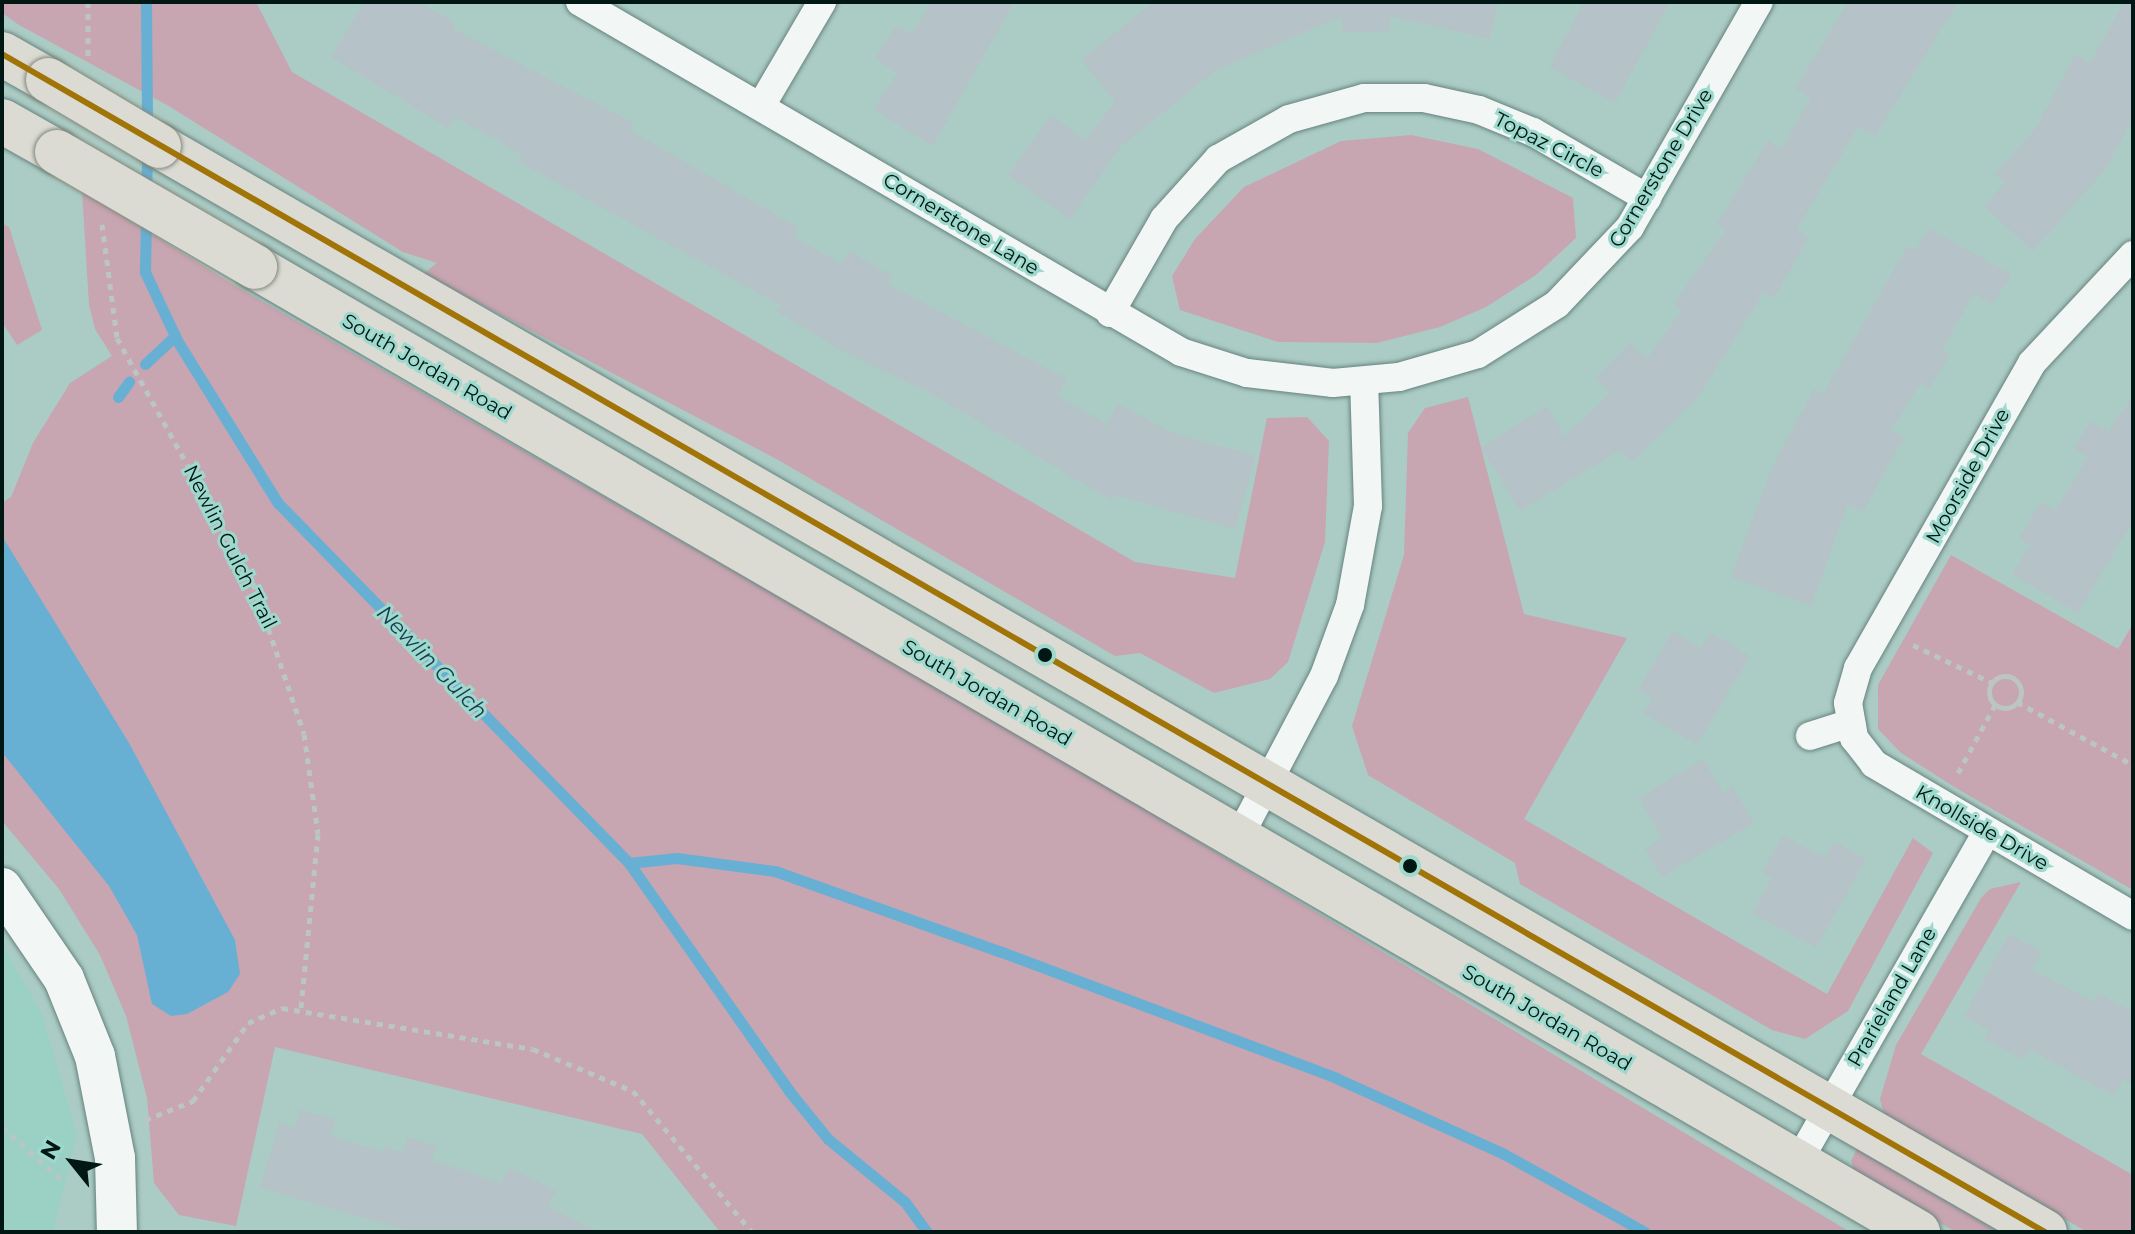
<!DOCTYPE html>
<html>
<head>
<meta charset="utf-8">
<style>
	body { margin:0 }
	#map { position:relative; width:2135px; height:1234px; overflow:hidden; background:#abccc5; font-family:Montserrat,sans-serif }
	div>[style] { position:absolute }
	.built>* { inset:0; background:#9bd0c5 }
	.green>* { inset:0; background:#c7a5b1 }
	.water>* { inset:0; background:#68afd4 }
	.stream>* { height:11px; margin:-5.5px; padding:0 5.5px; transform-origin:5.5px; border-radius:5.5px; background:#68afd4 }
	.building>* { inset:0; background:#b5c2c7 }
	.path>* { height:5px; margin-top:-2.5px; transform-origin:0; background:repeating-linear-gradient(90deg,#bbc5c3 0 6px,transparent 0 12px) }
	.path>.ring { margin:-2.5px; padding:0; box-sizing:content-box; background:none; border:5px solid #bbc5c3; border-radius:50% }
	.roads { filter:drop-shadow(0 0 2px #68837e) drop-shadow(0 0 2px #68837e) }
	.street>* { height:28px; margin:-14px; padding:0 14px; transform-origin:14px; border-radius:14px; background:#f2f7f6 }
	.secondary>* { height:40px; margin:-20px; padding:0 20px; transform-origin:20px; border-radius:20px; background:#f2f7f6 }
	.primary>* { height:44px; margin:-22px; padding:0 22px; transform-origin:22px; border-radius:22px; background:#dbdbd4 }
	.bridges { filter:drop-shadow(0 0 2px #81887b) drop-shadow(0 0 2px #81887b) }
	.primary-bridge>* { height:44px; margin:-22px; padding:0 22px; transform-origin:22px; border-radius:22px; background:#dbdbd4 }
	.bus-1>* { height:6px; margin:-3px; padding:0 3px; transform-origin:3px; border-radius:3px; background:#a17407 }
	.dots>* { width:22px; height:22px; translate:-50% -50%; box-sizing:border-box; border:4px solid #9ed9cd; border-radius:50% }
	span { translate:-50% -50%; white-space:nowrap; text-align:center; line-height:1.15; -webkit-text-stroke:6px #9ed9cd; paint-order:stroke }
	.street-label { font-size:20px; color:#011713 }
	.water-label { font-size:22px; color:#163b53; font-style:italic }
	.frame { position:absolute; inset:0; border:4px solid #011713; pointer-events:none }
	.north { position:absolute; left:32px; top:1122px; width:80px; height:80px; -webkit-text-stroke:6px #9ed9cd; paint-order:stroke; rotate:300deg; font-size:22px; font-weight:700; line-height:32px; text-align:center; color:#011713 }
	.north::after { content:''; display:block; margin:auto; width:28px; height:36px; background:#011713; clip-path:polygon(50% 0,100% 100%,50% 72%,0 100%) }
</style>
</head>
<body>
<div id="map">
	<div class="built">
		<i style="clip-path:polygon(2px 944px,42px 1014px,77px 1135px,53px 1232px,2px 1232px)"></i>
	</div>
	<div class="green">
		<i style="clip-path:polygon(2px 2px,256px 2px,292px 72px,1135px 562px,1235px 578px,1267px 418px,1307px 417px,1329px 441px,1325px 542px,1288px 662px,1270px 679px,1214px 693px,1140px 653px,1115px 656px,780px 461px,423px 274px,437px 263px,403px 252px,167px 105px,19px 25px,2px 13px)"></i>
		<i style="clip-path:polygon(1411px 135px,1478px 149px,1573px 198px,1576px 238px,1536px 275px,1486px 307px,1440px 327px,1377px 343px,1278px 342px,1180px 310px,1172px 276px,1195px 239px,1244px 187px,1341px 141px)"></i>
		<i style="clip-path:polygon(82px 191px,239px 288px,1039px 746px,1850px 1232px,720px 1232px,642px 1134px,275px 1047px,236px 1226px,179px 1215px,154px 1183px,147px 1098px,126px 1016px,100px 955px,59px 889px,2px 821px,2px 503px,11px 497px,33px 443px,70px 383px,112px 356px,95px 329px,89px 305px)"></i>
		<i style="clip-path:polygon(2px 224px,9px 227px,42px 330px,17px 345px,2px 322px)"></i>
		<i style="clip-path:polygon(1468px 397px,1524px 614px,1627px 638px,1524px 819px,1827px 994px,1913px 838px,1933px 853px,1848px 1011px,1805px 1039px,1772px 1030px,1520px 884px,1515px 863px,1368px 775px,1352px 726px,1404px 555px,1408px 433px,1425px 408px)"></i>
		<i style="clip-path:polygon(1951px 555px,2118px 649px,2133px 624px,2133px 890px,1956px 788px,1901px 753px,1878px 729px,1878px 685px)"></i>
		<i style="clip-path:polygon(2021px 882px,1921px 1054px,2133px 1175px,2133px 1232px,2087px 1232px,1884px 1114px,1880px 1099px,1896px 1045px,1981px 898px,1990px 889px)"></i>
		<i style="clip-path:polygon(1857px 1149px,1999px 1232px,1956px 1232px,1856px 1175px,1851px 1161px)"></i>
	</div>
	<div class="water">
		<i style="clip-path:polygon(2px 536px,129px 743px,235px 940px,240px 974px,228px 992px,187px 1014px,171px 1016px,152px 1004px,137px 935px,109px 886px,2px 752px)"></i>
	</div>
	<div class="stream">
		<i style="left:146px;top:2px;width:124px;rotate:89.5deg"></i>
		<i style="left:146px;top:190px;width:38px;rotate:-88deg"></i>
		<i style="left:146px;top:216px;width:56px;rotate:91deg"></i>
		<i style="left:145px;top:272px;width:77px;rotate:64.8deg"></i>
		<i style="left:178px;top:342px;width:190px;rotate:58.2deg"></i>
		<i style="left:278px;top:503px;width:503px;rotate:45.73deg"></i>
		<i style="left:629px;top:863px;width:279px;rotate:54.9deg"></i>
		<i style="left:789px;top:1091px;width:62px;rotate:50.9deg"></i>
		<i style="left:828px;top:1139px;width:99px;rotate:39.3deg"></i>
		<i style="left:905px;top:1202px;width:37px;rotate:54deg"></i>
		<i style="left:145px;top:364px;width:41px;rotate:-43deg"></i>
		<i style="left:118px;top:397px;width:19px;rotate:-54deg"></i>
		<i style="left:629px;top:863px;width:48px;rotate:-5.9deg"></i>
		<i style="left:677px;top:858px;width:99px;rotate:7.6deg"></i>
		<i style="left:775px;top:871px;width:238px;rotate:19.7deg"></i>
		<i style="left:999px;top:951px;width:360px;rotate:20.6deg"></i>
		<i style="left:1336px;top:1078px;width:184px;rotate:24.3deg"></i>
		<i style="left:1504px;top:1154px;width:161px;rotate:29deg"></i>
	</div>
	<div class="building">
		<i style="clip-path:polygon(364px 2px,420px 2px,456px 24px,453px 29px,634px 123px,630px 130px,799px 228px,794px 237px,841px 264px,849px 251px,892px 276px,888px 284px,1067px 379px,1058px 396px,1107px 424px,1118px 403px,1170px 432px,1256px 456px,1235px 529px,1115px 495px,1111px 500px,930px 393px,839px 349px,776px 311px,780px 305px,517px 161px,521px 154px,455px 117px,448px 128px,331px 57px)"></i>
		<i style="clip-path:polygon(931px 2px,1014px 2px,933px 146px,874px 110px,897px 73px,875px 59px,896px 25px,912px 34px)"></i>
		<i style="clip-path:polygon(1153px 2px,1499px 2px,1490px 39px,1390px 16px,1390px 31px,1342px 32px,1342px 16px,1215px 71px,1121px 146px,1070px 219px,1008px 175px,1051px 115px,1085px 140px,1115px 102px,1081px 60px)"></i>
		<i style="clip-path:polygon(1584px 2px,1670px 2px,1615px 103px,1549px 67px)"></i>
		<i style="clip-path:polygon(1848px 2px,1958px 2px,1875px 136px,1858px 127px,1797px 229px,1809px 237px,1774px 298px,1764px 292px,1699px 396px,1632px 462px,1620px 450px,1520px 511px,1481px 447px,1547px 406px,1565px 436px,1610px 393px,1595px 378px,1631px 342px,1647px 359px,1682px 310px,1673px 304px,1726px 230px,1717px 224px,1768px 140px,1782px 148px,1811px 98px,1795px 89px)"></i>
		<i style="clip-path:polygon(2124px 2px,2133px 2px,2133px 118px,2105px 170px,2033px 251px,1984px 206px,2005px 182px,1995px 174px,2036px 128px,2075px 55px,2090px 63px)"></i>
		<i style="clip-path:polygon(1929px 228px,2012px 275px,1992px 304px,1974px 294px,1942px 350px,1950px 355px,1929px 389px,1920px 384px,1891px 431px,1904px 437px,1863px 512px,1848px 504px,1811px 606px,1731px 577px,1772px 467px,1814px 389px,1823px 394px,1907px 246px,1916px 250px)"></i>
		<i style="clip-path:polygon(2133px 397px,2133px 521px,2078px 613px,2012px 574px,2030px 545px,2019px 538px,2041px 502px,2055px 511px,2088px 457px,2074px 449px,2090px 421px,2108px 431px)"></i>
		<i style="clip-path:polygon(1673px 631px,1701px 648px,1710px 632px,1750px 656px,1697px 745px,1643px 713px,1652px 698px,1638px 690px)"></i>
		<i style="clip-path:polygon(1703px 759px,1723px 793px,1733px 787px,1754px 823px,1662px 877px,1645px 849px,1662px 838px,1639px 798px)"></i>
		<i style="clip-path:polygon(1783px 835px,1825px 858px,1834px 841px,1866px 859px,1816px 948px,1752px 913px,1772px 878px,1762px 872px)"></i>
		<i style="clip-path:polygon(2009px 934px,2042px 952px,2032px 969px,2093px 1002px,2098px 993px,2133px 1012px,2133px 1085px,2123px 1080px,2114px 1096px,2029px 1049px,2023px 1060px,1985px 1039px,1989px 1031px,1964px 1016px)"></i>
		<i style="clip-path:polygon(300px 1110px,335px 1120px,330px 1136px,384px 1152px,385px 1147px,403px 1152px,408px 1137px,436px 1146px,432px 1160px,501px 1183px,510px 1167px,556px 1191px,548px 1206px,598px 1232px,413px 1232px,260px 1188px,279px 1123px,295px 1128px)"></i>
	</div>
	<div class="path">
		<i style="left:88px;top:2px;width:57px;rotate:90deg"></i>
		<i style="left:102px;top:224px;width:115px;rotate:82.5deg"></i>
		<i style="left:117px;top:338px;width:280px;rotate:61deg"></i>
		<i style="left:253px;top:583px;width:159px;rotate:71.3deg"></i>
		<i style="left:304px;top:734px;width:101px;rotate:82deg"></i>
		<i style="left:318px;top:834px;width:175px;rotate:95.6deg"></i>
		<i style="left:1913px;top:645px;width:86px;rotate:25.4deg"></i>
		<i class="ring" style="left:1989px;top:676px;width:27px;height:27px"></i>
		<i style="left:2017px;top:702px;width:132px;rotate:28.5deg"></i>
		<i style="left:1958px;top:773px;width:77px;rotate:-61.4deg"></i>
		<i style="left:145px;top:1120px;width:52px;rotate:-21.6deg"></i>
		<i style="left:193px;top:1101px;width:95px;rotate:-54.8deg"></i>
		<i style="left:248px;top:1023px;width:37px;rotate:-24deg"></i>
		<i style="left:282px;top:1008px;width:254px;rotate:9.3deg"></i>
		<i style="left:533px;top:1049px;width:108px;rotate:22.8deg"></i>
		<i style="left:633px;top:1091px;width:185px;rotate:49.8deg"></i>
		<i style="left:2px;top:1127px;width:79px;rotate:41.4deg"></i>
	</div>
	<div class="roads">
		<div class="street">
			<i style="left:580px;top:2px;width:695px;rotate:30.21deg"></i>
			<i style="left:1181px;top:352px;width:69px;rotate:17.7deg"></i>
			<i style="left:1247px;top:373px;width:87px;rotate:6.6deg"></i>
			<i style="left:1333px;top:383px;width:66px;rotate:-5.2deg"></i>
			<i style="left:1399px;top:377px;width:82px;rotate:-16.2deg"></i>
			<i style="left:1478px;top:354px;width:93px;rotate:-32.3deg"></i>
			<i style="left:1557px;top:304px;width:106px;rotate:-46.5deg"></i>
			<i style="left:1630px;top:227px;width:259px;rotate:-60.2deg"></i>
			<i style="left:761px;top:106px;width:121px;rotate:-59.6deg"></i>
			<i style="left:2133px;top:255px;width:148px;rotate:133.1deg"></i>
			<i style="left:2032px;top:363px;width:351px;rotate:119.7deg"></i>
			<i style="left:1858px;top:668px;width:36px;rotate:106deg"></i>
			<i style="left:1848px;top:703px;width:36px;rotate:80deg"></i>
			<i style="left:1854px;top:738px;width:33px;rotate:52deg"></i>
			<i style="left:1874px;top:764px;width:300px;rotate:30.4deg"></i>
			<i style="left:1110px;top:313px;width:108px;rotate:-60.1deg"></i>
			<i style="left:1164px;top:219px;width:81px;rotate:-48deg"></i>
			<i style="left:1218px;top:159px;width:81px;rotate:-29.4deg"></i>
			<i style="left:1289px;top:119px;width:78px;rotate:-15.6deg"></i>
			<i style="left:1364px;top:98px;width:60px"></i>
			<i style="left:1424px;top:98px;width:56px;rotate:12.3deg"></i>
			<i style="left:1479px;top:110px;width:58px;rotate:22.2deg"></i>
			<i style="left:1533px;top:132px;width:132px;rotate:30.1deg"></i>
			<i style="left:1810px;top:736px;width:43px;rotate:-17.6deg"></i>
			<i style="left:1238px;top:839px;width:184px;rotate:-62.2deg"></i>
			<i style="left:1324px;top:676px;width:76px;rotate:-69.9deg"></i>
			<i style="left:1350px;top:605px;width:101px;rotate:-79.7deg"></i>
			<i style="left:1368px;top:506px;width:124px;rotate:-91.8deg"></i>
			<i style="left:1798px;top:1162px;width:380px;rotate:-60.2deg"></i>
		</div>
		<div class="secondary">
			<i style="left:2px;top:888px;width:110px;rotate:55.7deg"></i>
			<i style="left:64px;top:979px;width:83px;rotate:68.1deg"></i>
			<i style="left:95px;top:1056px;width:104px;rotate:78.9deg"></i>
			<i style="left:115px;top:1158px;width:74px;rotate:88.5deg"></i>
		</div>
		<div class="primary">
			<i style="left:2px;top:54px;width:53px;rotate:29.5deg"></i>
			<i style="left:2px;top:121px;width:63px;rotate:29.4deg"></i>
			<i style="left:159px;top:146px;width:2176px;rotate:29.93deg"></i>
			<i style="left:255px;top:267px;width:1923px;rotate:30.13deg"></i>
		</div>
	</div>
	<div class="bridges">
		<div class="primary-bridge">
			<i style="left:48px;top:80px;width:129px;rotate:30.7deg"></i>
			<i style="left:57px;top:152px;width:229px;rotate:30.1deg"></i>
		</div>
	</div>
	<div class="bus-1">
		<i style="left:2px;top:54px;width:2358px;rotate:29.97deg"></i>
	</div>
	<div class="dots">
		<i style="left:1045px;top:655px;background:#011713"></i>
		<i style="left:1410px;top:866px;background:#011713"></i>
	</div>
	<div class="street-label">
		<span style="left:1549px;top:145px;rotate:27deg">Topaz Circle</span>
		<span style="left:1661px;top:168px;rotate:-59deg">Cornerstone Drive</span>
		<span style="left:961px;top:224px;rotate:31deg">Cornerstone Lane</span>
		<span style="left:427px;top:367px;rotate:30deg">South Jordan Road</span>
		<span style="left:1968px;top:476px;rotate:-61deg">Moorside Drive</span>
		<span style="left:230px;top:547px;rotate:63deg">Newlin Gulch Trail</span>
		<span style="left:987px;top:693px;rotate:30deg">South Jordan Road</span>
		<span style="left:1982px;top:828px;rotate:30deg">Knollside Drive</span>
		<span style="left:1892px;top:997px;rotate:-60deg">Prarieland Lane</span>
		<span style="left:1547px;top:1018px;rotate:30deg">South Jordan Road</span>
	</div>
	<div class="water-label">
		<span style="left:432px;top:662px;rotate:46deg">Newlin Gulch</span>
	</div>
	<div class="frame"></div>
	<div class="north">N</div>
</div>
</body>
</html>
